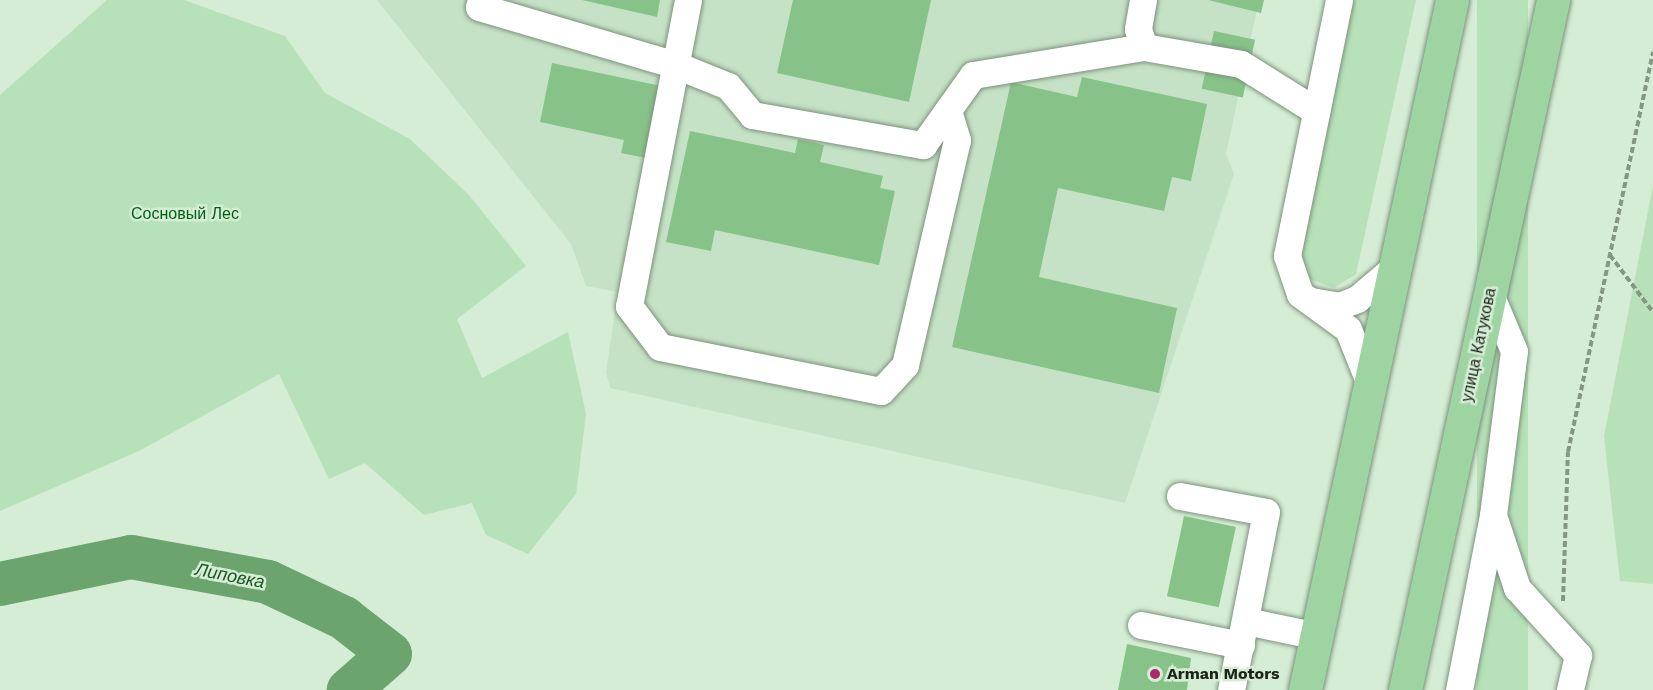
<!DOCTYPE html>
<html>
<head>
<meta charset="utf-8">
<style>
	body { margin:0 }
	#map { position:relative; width:1653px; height:690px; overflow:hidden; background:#d5edd5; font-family:"Work Sans",sans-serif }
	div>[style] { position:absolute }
	.built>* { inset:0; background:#c6e2c6 }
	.green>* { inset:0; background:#b7e1b8; transform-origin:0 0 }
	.river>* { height:44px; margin:-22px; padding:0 22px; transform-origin:22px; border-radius:22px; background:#6ba56d }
	.building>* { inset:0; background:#87c389; transform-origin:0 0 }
	.path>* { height:4px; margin-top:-2px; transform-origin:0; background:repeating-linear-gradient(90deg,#859685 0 6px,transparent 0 9px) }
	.roads { filter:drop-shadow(0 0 2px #7c927c) drop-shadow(0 0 2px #7c927c) }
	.minor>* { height:27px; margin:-13.5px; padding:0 13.5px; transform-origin:13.5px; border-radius:13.5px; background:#fff }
	.major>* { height:33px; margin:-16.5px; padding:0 16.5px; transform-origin:16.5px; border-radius:16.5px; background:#9ed3a2 }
	.dots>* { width:16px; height:16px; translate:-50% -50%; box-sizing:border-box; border:3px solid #d5edd5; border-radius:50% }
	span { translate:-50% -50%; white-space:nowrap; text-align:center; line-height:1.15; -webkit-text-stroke:5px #d5edd5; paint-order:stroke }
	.park-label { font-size:16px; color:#005f17 }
	.street-label { font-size:16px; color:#1b231b }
	.poi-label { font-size:16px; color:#1b231b; font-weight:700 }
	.left { translate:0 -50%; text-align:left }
	.water-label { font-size:18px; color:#1a5721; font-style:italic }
</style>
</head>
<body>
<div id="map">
	<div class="built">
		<i style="clip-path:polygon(377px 0,1259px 0,1226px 154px,1234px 174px,1125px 503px,610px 388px,606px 372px,618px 292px,586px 286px,571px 244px)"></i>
	</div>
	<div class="green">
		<i style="clip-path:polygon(107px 0,184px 0,285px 36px,325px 93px,410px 139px,469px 195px,526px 266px,457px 319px,482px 378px,568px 332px,586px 414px,576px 494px,528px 554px,486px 535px,472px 503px,424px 515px,365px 463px,329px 479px,279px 374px,139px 451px,0 511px,0 95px)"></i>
		<i style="clip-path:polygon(1350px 0,1416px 0,1356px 274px,1334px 288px,1307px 278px,1296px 251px)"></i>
		<i style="left:1477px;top:0;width:51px;height:706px"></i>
		<i style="clip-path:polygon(1653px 186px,1653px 584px,1620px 581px,1604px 436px)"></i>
	</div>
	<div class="river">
		<i style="left:0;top:584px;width:134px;rotate:-11.6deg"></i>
		<i style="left:131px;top:557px;width:139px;rotate:10.3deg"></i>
		<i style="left:268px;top:582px;width:84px;rotate:25.3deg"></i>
		<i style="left:344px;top:618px;width:58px;rotate:38deg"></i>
		<i style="left:390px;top:654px;width:55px;rotate:138.7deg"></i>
	</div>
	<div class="building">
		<i style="clip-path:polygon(582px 0,660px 0,657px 17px)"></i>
		<i style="clip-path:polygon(793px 0,931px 0,909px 102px,777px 73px)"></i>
		<i style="clip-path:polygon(1208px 0,1264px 0,1261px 13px)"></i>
		<i style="left:1214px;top:31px;width:42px;height:59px;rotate:12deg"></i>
		<i style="clip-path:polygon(552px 63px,661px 86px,646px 158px,621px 153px,624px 140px,540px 122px)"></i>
		<i style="clip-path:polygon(1082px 77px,1207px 104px,1191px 181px,1172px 177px,1164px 211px,1058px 188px,1039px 277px,1177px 308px,1159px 393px,952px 347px,1011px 82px,1077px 97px)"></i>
		<i style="clip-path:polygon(690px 131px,795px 153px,798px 139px,824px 145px,820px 162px,883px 176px,880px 188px,895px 191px,879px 265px,715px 230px,711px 251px,666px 242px)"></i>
		<i style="left:1184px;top:516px;width:53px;height:82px;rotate:12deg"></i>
		<i style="clip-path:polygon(1127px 644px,1191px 658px,1187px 690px,1118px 690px)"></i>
	</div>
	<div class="path">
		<i style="left:1610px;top:255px;width:71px;rotate:53deg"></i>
		<i style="left:1563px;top:601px;width:149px;rotate:-88.1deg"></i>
		<i style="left:1568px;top:452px;width:409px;rotate:-78deg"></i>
	</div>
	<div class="roads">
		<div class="minor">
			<i style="left:481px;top:0;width:7px;rotate:106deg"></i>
			<i style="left:479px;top:7px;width:205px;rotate:16.4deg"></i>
			<i style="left:676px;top:65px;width:56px;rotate:22deg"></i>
			<i style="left:728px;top:86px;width:38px;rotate:50deg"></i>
			<i style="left:752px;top:115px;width:174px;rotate:10deg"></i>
			<i style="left:923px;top:145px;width:86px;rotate:-54.5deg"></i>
			<i style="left:973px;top:75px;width:173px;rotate:-9.3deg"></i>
			<i style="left:1144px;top:47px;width:98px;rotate:9.9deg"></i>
			<i style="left:1241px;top:64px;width:89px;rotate:32.1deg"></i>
			<i style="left:688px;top:0;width:312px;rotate:100.9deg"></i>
			<i style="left:629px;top:306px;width:51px;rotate:52.9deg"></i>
			<i style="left:660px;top:347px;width:225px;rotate:11.3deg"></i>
			<i style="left:881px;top:391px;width:35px;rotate:-47deg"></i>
			<i style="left:905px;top:365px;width:231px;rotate:-77deg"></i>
			<i style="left:957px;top:140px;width:31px;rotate:-107deg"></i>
			<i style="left:1143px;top:0;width:29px;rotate:100deg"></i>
			<i style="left:1138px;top:29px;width:19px;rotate:72deg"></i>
			<i style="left:1339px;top:0;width:261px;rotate:101.5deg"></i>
			<i style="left:1287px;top:256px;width:40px;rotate:71.1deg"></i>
			<i style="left:1300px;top:294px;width:59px;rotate:36.1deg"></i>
			<i style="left:1348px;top:329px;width:59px;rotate:68.2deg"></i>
			<i style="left:1311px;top:301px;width:28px;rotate:10deg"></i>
			<i style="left:1339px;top:306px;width:19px;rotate:-21deg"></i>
			<i style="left:1357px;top:299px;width:51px;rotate:-40.2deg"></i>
			<i style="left:1180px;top:496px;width:87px;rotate:10.5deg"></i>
			<i style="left:1266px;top:512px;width:181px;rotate:101.1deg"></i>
			<i style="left:1494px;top:518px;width:74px;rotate:71.8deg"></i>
			<i style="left:1517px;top:588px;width:91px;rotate:47.7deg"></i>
			<i style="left:1578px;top:655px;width:36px;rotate:103deg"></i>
			<i style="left:1246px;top:621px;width:73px;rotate:11.9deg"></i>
			<i style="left:1141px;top:625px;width:102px;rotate:11.3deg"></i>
			<i style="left:1459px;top:690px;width:178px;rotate:-79deg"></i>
			<i style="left:1493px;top:515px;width:165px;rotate:-82.7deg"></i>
			<i style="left:1514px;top:351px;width:62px;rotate:-112.8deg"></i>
		</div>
		<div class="major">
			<i style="left:1305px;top:690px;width:705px;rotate:-77.97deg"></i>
			<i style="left:1405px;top:690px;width:706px;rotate:-77.89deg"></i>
		</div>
	</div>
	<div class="dots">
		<i style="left:1155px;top:674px;background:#af276b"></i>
	</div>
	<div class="park-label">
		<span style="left:185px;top:214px">Сосновый Лес</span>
	</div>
	<div class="street-label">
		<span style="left:1479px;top:345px;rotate:-78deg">улица Катукова</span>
	</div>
	<div class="poi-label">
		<span class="left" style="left:1167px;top:674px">Arman Motors</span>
	</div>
	<div class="water-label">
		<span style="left:230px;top:576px;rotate:11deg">Липовка</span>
	</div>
</div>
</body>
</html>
